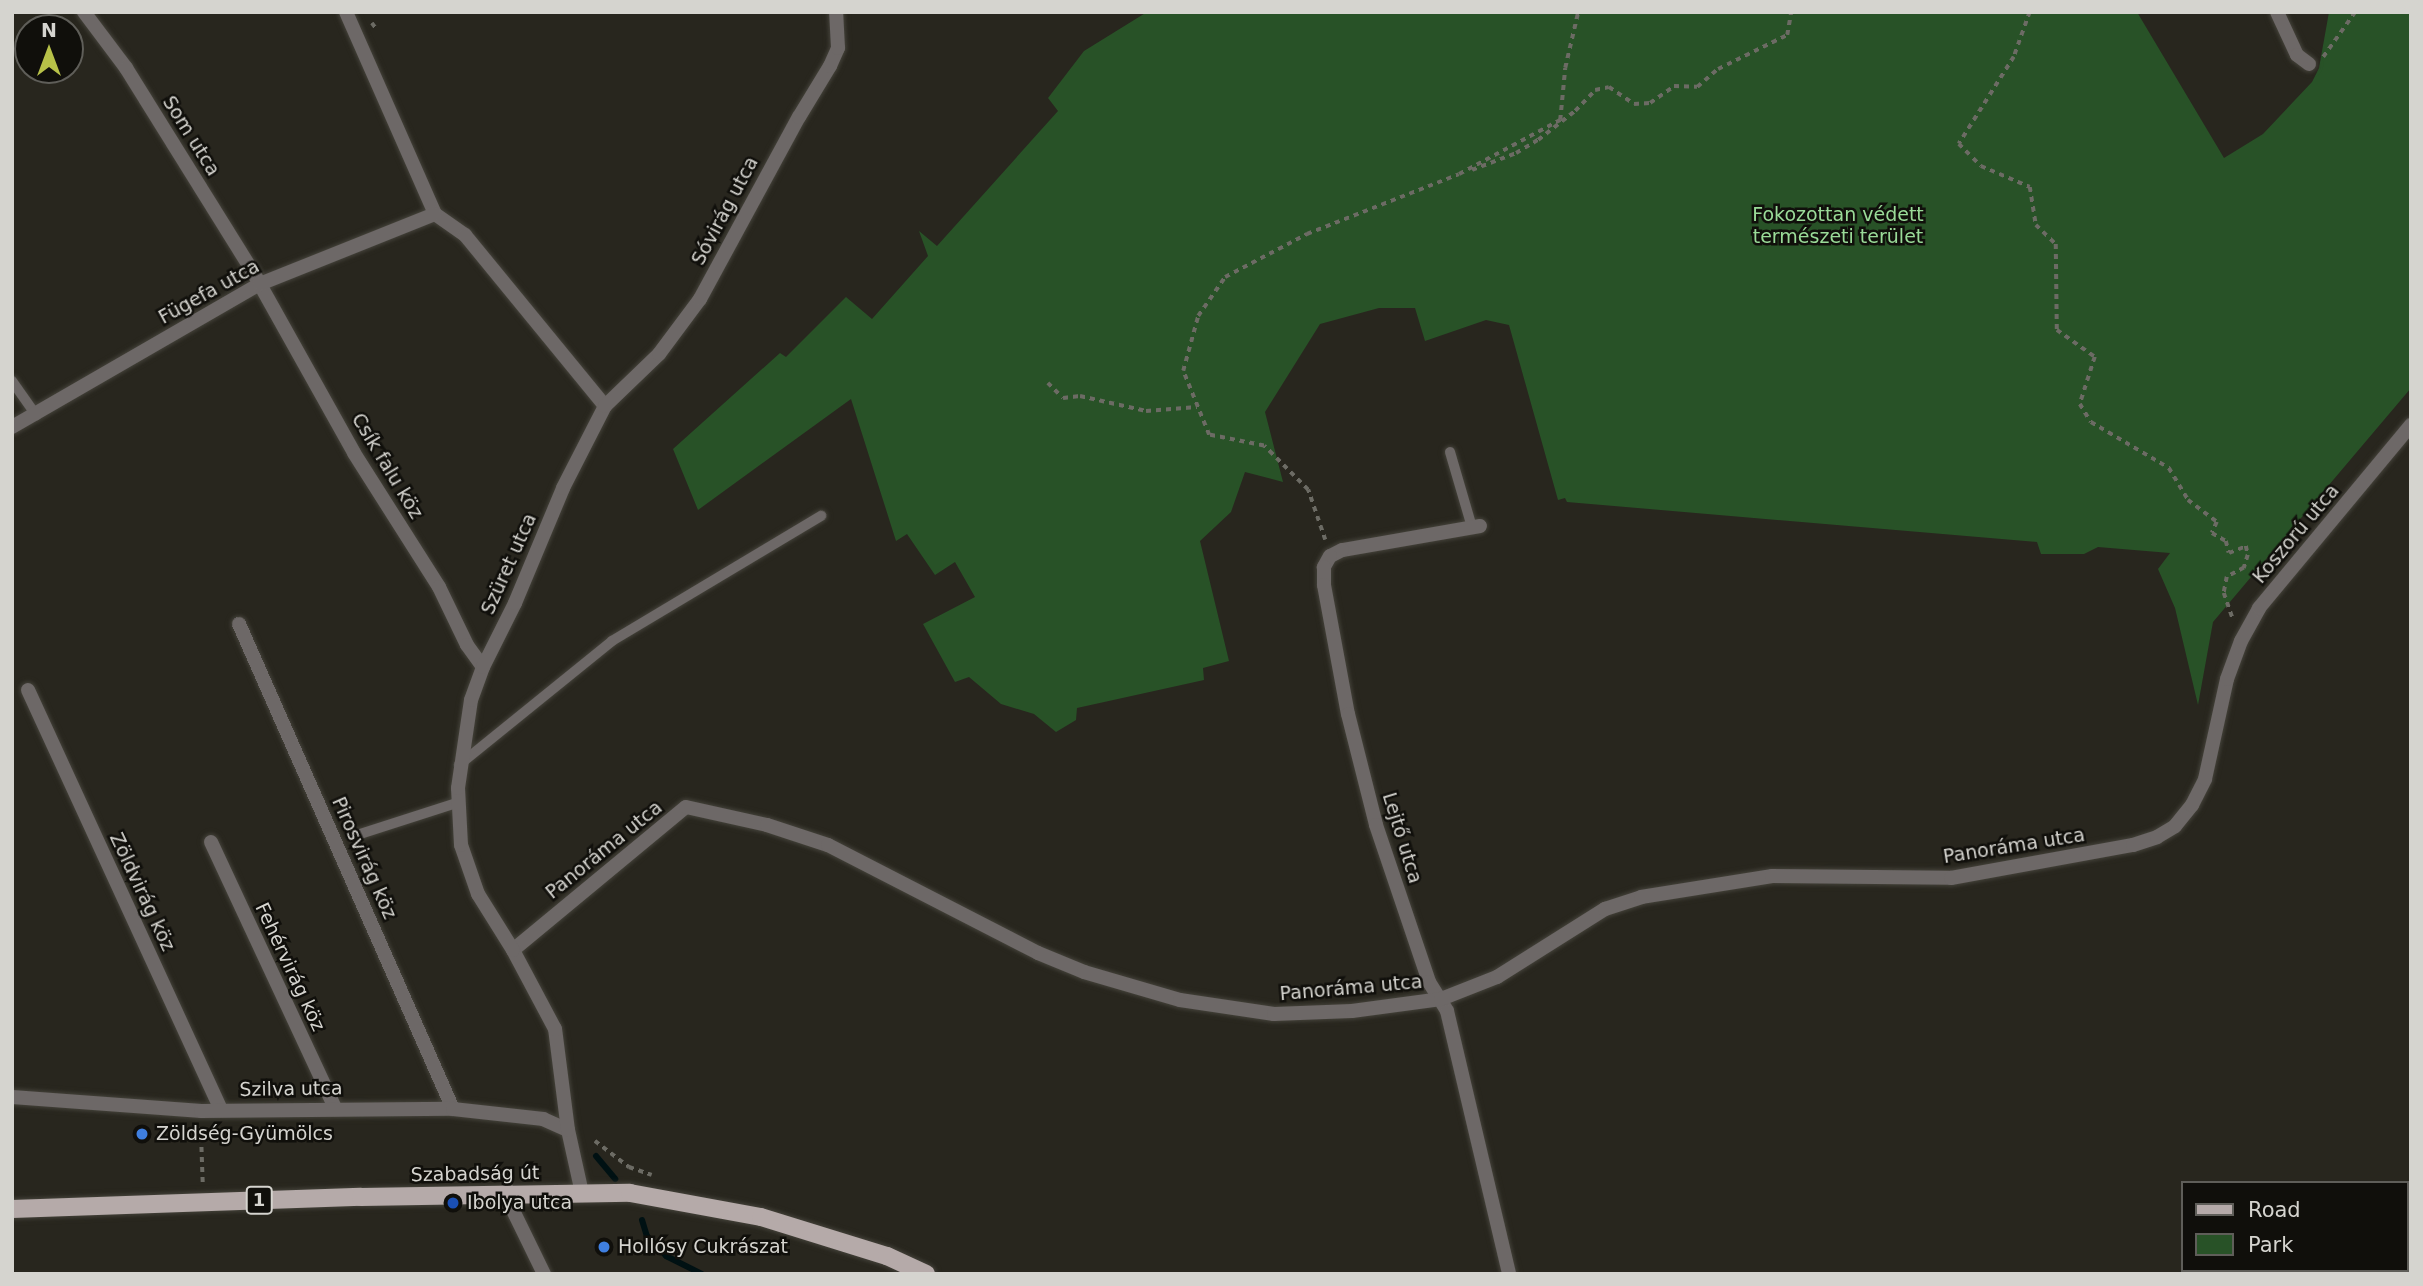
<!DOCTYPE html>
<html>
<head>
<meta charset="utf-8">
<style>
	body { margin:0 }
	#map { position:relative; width:2423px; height:1286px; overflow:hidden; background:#28261e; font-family:"DejaVu Sans",sans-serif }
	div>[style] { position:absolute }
	.green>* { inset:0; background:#285227 }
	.stream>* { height:6px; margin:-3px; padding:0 3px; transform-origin:3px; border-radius:3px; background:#001113 }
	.path>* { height:3.5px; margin-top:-1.75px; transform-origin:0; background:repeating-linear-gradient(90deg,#6c6b64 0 5px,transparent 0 10px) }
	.roads { filter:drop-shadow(0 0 2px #44423a) drop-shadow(0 0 2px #44423a) }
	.lane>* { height:10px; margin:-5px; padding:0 5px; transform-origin:5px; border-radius:5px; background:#6d6867 }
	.street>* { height:14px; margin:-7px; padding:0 7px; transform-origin:7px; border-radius:7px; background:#6d6867 }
	.primary>* { height:18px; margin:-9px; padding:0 9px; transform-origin:9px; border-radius:9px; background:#b5aaa9 }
	.dots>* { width:19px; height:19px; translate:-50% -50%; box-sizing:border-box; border:4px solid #100f0b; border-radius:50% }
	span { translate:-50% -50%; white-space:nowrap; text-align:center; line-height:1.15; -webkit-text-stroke:5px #100f0b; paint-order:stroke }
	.shield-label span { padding:2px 5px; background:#100f0b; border:2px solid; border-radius:5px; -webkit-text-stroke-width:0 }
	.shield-label { font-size:18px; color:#d5d4cf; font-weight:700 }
	.street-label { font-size:19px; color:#d5d4cf }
	.park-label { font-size:19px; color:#9adb98 }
	.poi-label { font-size:19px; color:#d5d4cf }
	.left { translate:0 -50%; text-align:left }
	.frame { position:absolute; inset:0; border:14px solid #d5d4cf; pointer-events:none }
	.legend { position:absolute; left:2181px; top:1181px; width:228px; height:91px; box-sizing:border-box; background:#100f0b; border:2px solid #5f5e59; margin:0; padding:9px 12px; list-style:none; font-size:21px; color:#d5d4cf }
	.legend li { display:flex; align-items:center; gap:14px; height:35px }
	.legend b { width:35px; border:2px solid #5f5e59 }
	.north { position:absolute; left:14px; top:14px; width:70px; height:70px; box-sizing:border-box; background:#100f0b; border:2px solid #5f5e59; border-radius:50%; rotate:0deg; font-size:19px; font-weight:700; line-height:28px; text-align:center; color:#d5d4cf }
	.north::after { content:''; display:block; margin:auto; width:24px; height:32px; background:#b7c148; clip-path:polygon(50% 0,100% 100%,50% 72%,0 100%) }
</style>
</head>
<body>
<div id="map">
	<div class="green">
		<i style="clip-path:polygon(1147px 12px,2137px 12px,2224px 158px,2263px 134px,2312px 82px,2319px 68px,2329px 12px,2411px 12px,2411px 388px,2213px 622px,2198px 705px,2175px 608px,2158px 569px,2170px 553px,2098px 547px,2084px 554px,2041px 554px,2037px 542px,1567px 502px,1565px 498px,1558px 500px,1509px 325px,1486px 320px,1425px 341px,1415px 308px,1379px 308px,1320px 324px,1265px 412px,1283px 482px,1245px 472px,1231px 512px,1200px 541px,1229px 661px,1203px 668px,1204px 680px,1077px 708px,1076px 720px,1056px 732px,1034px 714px,1001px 704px,969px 677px,955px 682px,923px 624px,975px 597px,955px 562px,935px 575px,907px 534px,896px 541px,851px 399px,698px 510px,673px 449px,780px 353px,786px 357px,846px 297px,872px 319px,928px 256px,919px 231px,937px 246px,1058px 111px,1048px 98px,1084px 51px)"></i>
	</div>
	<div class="stream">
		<i style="left:596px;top:1156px;width:30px;rotate:50deg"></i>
		<i style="left:642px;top:1220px;width:17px;rotate:73deg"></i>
		<i style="left:647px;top:1236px;width:28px;rotate:46deg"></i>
		<i style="left:666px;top:1256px;width:40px;rotate:26.6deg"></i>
	</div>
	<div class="path">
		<i style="left:2030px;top:12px;width:48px;rotate:109.6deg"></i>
		<i style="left:2014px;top:57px;width:103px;rotate:122.3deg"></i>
		<i style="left:1959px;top:144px;width:31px;rotate:45deg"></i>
		<i style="left:1981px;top:166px;width:53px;rotate:23.2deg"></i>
		<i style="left:2030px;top:187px;width:38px;rotate:81deg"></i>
		<i style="left:2036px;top:225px;width:28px;rotate:44deg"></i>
		<i style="left:2056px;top:244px;width:86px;rotate:89.3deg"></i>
		<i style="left:2057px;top:330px;width:47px;rotate:35.4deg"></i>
		<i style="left:2095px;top:357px;width:49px;rotate:107.7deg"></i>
		<i style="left:2080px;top:404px;width:21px;rotate:59deg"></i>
		<i style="left:2091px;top:422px;width:91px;rotate:30.5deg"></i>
		<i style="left:2169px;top:468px;width:37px;rotate:59deg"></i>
		<i style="left:2188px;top:500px;width:36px;rotate:37deg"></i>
		<i style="left:2217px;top:522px;width:12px;rotate:114deg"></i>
		<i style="left:2212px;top:533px;width:16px;rotate:30deg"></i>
		<i style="left:2226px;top:541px;width:12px;rotate:76deg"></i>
		<i style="left:2229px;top:553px;width:18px;rotate:-22deg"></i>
		<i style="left:2246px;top:546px;width:9px;rotate:77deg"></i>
		<i style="left:2248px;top:555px;width:14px;rotate:107deg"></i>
		<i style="left:2244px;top:568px;width:19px;rotate:152deg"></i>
		<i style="left:2227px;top:577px;width:16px;rotate:101deg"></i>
		<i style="left:2224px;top:593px;width:28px;rotate:71deg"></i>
		<i style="left:372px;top:23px;width:9px;rotate:54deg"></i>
		<i style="left:2323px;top:57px;width:55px;rotate:-54.6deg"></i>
		<i style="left:1472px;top:170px;width:47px;rotate:-21.1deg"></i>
		<i style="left:1516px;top:153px;width:26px;rotate:-31deg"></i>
		<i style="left:1538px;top:140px;width:47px;rotate:-38.1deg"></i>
		<i style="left:1575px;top:111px;width:29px;rotate:-46deg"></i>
		<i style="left:1595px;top:90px;width:14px;rotate:-12deg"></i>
		<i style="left:1609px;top:87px;width:30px;rotate:34deg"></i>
		<i style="left:1634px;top:104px;width:16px;rotate:-4deg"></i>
		<i style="left:1650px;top:103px;width:29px;rotate:-35deg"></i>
		<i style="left:1674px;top:86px;width:23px;rotate:2deg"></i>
		<i style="left:1697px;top:87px;width:28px;rotate:-41deg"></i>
		<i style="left:1718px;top:69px;width:77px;rotate:-26.2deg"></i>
		<i style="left:1787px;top:35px;width:23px;rotate:-80deg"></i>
		<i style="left:1048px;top:383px;width:21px;rotate:45deg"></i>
		<i style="left:1063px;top:398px;width:17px;rotate:-7deg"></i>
		<i style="left:1080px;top:396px;width:68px;rotate:12.8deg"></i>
		<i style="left:1146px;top:411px;width:51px;rotate:-4.5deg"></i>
		<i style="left:1325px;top:540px;width:53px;rotate:-108.8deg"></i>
		<i style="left:1308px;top:490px;width:62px;rotate:-135deg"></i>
		<i style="left:1264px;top:446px;width:56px;rotate:-168.7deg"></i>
		<i style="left:1209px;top:435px;width:69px;rotate:-112.1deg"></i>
		<i style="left:1183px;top:371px;width:57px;rotate:-74.7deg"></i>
		<i style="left:1198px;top:316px;width:47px;rotate:-55.3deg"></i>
		<i style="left:1225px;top:277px;width:93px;rotate:-27.7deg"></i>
		<i style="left:1307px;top:234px;width:163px;rotate:-21.5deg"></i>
		<i style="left:1459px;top:174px;width:115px;rotate:-28.1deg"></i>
		<i style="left:1560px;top:120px;width:52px;rotate:-84.5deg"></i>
		<i style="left:1565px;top:68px;width:57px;rotate:-76.9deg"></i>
		<i style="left:201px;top:1127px;width:58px;rotate:88deg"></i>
		<i style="left:595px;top:1141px;width:43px;rotate:37.4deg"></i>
		<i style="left:629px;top:1167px;width:24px;rotate:19deg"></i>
	</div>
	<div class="roads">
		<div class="lane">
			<i style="left:12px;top:381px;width:42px;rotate:54.8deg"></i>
			<i style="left:1450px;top:452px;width:78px;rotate:73.7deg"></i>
			<i style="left:459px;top:765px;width:197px;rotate:-39deg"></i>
			<i style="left:612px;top:641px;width:244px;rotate:-30.9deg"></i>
			<i style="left:354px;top:836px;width:110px;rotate:-17.9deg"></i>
		</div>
		<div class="street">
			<i style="left:84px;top:12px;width:70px;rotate:53.1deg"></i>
			<i style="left:126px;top:68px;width:240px;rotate:58.1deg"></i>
			<i style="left:253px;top:272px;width:207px;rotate:60.8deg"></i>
			<i style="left:354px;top:453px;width:159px;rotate:57.6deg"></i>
			<i style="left:439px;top:587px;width:64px;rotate:64.2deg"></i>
			<i style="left:467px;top:645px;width:27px;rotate:54deg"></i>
			<i style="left:346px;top:12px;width:221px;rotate:66.2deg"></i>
			<i style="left:435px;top:214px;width:37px;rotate:35deg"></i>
			<i style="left:465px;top:235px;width:221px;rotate:50.7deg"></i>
			<i style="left:2277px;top:12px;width:47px;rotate:65.1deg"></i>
			<i style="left:2297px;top:55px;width:15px;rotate:37deg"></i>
			<i style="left:12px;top:427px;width:286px;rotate:-30deg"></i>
			<i style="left:260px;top:284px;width:188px;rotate:-21.8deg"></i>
			<i style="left:1480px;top:526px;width:140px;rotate:170.1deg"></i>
			<i style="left:1342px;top:550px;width:13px;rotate:153deg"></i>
			<i style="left:1330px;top:556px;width:13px;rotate:119deg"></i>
			<i style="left:1324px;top:567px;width:18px;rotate:90deg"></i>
			<i style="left:1324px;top:585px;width:131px;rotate:79.5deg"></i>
			<i style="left:1348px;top:714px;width:114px;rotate:75.8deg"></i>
			<i style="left:1376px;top:825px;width:166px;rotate:71.3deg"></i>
			<i style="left:1429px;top:982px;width:34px;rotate:58deg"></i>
			<i style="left:1447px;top:1011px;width:270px;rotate:76.7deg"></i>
			<i style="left:239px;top:624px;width:530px;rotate:66.19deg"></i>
			<i style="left:28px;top:690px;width:462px;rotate:65.3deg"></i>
			<i style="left:211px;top:842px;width:293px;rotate:65deg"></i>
			<i style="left:513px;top:950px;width:224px;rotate:-39.6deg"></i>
			<i style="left:686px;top:807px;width:83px;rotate:12.5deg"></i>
			<i style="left:767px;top:825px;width:64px;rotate:18.2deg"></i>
			<i style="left:828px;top:845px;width:236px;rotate:27.2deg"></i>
			<i style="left:1038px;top:953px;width:50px;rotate:22.4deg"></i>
			<i style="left:1084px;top:972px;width:100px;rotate:16.3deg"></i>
			<i style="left:1180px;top:1000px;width:95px;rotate:8.5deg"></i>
			<i style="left:1274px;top:1014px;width:78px;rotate:-2.2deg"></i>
			<i style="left:1352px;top:1011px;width:90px;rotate:-7.7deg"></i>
			<i style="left:1441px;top:999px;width:60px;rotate:-21.4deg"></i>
			<i style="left:1497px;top:977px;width:128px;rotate:-32.2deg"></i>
			<i style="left:1605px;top:909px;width:38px;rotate:-18deg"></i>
			<i style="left:1641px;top:897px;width:133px;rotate:-9.1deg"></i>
			<i style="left:1772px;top:876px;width:179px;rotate:0.6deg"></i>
			<i style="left:1951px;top:878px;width:185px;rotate:-10.3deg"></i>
			<i style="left:2133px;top:845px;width:25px;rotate:-18deg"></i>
			<i style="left:2157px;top:837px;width:21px;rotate:-31deg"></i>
			<i style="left:2175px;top:826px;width:27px;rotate:-51deg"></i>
			<i style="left:2192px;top:805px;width:29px;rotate:-63deg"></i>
			<i style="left:2205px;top:779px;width:102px;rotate:-77.6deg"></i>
			<i style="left:2227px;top:679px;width:40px;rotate:-69.8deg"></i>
			<i style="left:2241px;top:641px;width:38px;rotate:-61deg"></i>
			<i style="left:2259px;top:608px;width:238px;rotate:-50.3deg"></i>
			<i style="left:12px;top:1097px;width:190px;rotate:4.2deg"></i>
			<i style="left:201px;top:1111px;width:252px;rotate:-0.5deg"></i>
			<i style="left:453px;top:1109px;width:91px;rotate:6.3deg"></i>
			<i style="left:543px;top:1119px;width:27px;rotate:24deg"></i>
			<i style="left:582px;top:1193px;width:65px;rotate:-102.5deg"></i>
			<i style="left:568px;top:1130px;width:102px;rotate:-97.3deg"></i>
			<i style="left:555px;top:1029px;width:89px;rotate:-118deg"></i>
			<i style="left:513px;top:950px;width:66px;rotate:-122deg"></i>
			<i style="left:478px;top:894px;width:52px;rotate:-109.1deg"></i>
			<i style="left:461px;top:845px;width:57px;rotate:-93deg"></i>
			<i style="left:458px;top:788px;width:89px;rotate:-81.6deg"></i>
			<i style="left:471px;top:700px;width:35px;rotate:-70deg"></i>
			<i style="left:483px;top:667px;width:72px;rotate:-63.4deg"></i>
			<i style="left:515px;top:603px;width:125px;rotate:-67.3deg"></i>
			<i style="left:563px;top:488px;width:92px;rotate:-62.9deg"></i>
			<i style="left:605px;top:406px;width:75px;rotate:-43.9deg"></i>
			<i style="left:659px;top:354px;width:69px;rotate:-53.3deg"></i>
			<i style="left:700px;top:299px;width:207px;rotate:-61.5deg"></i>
			<i style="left:799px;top:117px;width:60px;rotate:-58.7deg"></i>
			<i style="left:830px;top:66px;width:20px;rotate:-66deg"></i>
			<i style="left:838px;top:48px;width:36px;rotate:-93deg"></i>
			<i style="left:505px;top:1194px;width:89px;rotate:64deg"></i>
		</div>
		<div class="primary">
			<i style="left:12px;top:1209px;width:349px;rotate:-2deg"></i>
			<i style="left:361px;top:1197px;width:269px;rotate:-0.9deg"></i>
			<i style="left:630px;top:1193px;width:133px;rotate:10.4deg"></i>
			<i style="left:761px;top:1217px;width:132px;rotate:17.2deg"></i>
			<i style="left:887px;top:1256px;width:43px;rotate:24.8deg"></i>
			<i style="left:2407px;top:1213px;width:5px;rotate:-37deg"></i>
			<i style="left:2317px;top:1274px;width:6px;rotate:-39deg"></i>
		</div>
	</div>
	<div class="dots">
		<i style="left:142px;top:1134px;background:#3f7fe0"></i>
		<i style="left:453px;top:1203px;background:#1a4fb4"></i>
		<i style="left:604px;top:1247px;background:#3f7fe0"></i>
	</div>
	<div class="shield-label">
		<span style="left:259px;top:1200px">1</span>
	</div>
	<div class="street-label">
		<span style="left:191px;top:136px;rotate:58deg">Som utca</span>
		<span style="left:725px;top:211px;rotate:-62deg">Sóvirág utca</span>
		<span style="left:209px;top:292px;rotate:-29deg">Fügefa utca</span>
		<span style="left:387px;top:466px;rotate:59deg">Csík falu köz</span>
		<span style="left:2296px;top:534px;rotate:-50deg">Koszorú utca</span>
		<span style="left:509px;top:564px;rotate:-66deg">Szüret utca</span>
		<span style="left:1402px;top:838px;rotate:73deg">Lejtő utca</span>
		<span style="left:2014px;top:846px;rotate:-9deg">Panoráma utca</span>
		<span style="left:604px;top:850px;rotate:-39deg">Panoráma utca</span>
		<span style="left:364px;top:858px;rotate:66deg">Pirosvirág köz</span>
		<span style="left:142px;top:892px;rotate:65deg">Zöldvirág köz</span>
		<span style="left:290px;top:967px;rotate:65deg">Fehérvirág köz</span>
		<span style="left:1351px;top:988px;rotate:-5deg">Panoráma utca</span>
		<span style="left:291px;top:1089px;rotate:-1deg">Szilva utca</span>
		<span style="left:475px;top:1174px;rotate:-1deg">Szabadság út</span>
	</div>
	<div class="park-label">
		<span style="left:1838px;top:226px">Fokozottan védett<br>természeti terület</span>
	</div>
	<div class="poi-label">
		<span class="left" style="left:156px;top:1134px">Zöldség-Gyümölcs</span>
		<span class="left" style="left:467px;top:1203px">Ibolya utca</span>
		<span class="left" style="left:618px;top:1247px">Hollósy Cukrászat</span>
	</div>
	<div class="frame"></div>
	<ul class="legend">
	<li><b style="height:9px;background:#b5aaa9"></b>Road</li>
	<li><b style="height:19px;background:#285227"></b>Park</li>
	</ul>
	<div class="north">N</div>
</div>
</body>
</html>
